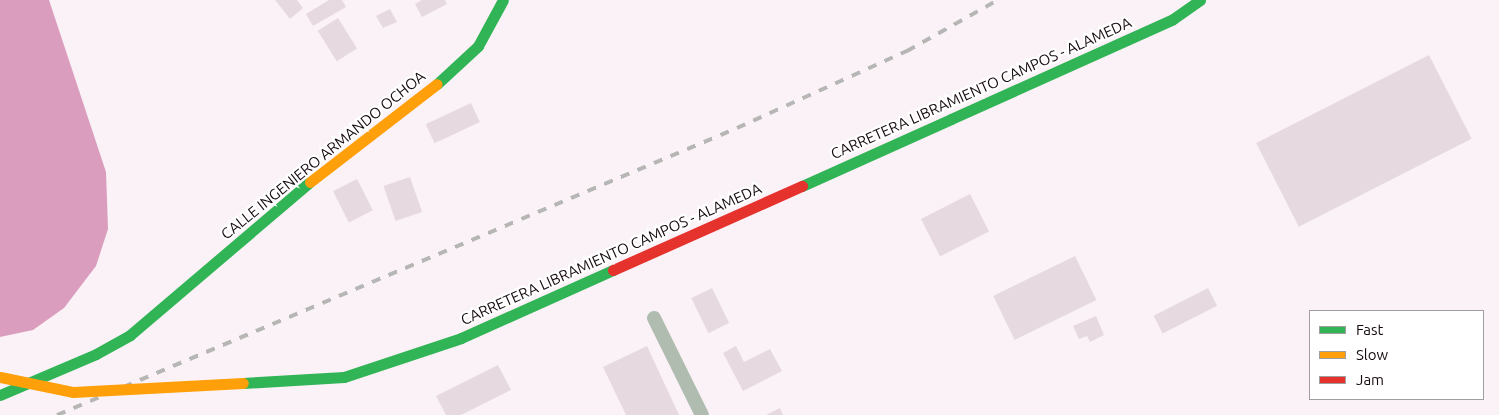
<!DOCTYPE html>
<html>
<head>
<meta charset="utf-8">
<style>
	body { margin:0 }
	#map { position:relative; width:1499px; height:415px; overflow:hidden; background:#faf2f6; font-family:Ubuntu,sans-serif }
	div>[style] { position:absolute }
	.water>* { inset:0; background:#db9dbd }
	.building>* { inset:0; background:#e6dae0; transform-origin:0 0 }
	.lane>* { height:14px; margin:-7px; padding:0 7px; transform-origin:7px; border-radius:7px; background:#b0bcb0 }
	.fast>* { height:11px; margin:-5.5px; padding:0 5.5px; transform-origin:5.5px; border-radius:5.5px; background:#30b455 }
	.slow>* { height:11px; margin:-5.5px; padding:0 5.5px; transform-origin:5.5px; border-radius:5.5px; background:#ff9f0a }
	.rail>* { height:4px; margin-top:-2px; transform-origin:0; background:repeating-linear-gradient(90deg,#b6b7b5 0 9px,transparent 0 18px) }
	.fast-bridge>* { height:11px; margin:-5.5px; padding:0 5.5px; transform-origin:5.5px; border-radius:5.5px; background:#30b455 }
	.slow-bridge>* { height:11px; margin:-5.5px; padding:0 5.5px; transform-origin:5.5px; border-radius:5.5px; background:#ff9f0a }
	.jam-bridge>* { height:11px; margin:-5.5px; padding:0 5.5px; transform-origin:5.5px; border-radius:5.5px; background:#e5322d }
	span { translate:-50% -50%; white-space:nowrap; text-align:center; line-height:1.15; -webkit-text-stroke:4.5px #fff; paint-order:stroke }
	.street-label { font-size:15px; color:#160a10 }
	.legend { position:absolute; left:1309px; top:310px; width:175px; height:90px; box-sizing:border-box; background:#fff; border:1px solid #a29d9f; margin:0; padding:6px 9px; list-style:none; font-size:15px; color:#160a10 }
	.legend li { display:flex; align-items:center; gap:10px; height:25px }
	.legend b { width:25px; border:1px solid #a29d9f }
</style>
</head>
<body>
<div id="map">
	<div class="water">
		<i style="clip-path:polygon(0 0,49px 0,106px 172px,108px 229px,96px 266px,64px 308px,33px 330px,0 337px)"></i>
	</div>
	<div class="building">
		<i style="clip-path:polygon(275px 0,297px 0,303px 8px,290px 19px)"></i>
		<i style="clip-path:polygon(329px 0,342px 0,346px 7px,313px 26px,306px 14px)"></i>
		<i style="clip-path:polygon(422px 0,445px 0,447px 4px,422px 17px,415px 4px)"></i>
		<i style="clip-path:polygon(390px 9px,397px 22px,383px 28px,376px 16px)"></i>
		<i style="left:338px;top:18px;width:36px;height:24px;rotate:58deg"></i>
		<i style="left:1429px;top:55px;width:94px;height:194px;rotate:63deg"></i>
		<i style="left:471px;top:103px;width:21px;height:50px;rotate:65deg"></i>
		<i style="left:410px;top:177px;width:37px;height:28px;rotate:71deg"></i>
		<i style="left:357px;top:179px;width:35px;height:27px;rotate:63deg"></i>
		<i style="left:970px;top:194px;width:42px;height:55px;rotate:63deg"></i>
		<i style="left:1075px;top:256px;width:49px;height:91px;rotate:64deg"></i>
		<i style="left:712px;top:288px;width:39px;height:23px;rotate:64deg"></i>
		<i style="left:1208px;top:288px;width:20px;height:61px;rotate:63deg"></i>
		<i style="clip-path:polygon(1096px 316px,1104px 335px,1090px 342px,1087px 336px,1079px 339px,1073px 326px)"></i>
		<i style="clip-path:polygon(647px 346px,679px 415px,626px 415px,603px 367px)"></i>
		<i style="clip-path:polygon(736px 346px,744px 362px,770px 349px,782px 371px,743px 391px,723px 353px)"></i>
		<i style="clip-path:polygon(498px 365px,511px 390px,461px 415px,446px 415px,436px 396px)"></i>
		<i style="clip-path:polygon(780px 408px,783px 415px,766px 415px)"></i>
	</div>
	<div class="lane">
		<i style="left:654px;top:318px;width:108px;rotate:63.7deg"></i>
	</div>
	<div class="fast">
		<i style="left:437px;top:84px;width:56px;rotate:-42.8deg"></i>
		<i style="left:478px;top:46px;width:52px;rotate:-61.5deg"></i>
		<i style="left:951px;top:119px;width:243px;rotate:-24.2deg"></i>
		<i style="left:1173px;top:19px;width:33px;rotate:-35deg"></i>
		<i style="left:0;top:395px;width:104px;rotate:-23.1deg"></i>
		<i style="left:96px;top:354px;width:39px;rotate:-29deg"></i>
		<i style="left:130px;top:335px;width:236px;rotate:-40.4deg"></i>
	</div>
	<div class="slow">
		<i style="left:310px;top:182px;width:160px;rotate:-37.7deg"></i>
	</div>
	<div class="rail">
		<i style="left:57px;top:415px;width:738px;rotate:-22.88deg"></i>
		<i style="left:737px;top:128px;width:187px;rotate:-24.4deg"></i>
		<i style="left:907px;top:51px;width:104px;rotate:-29.3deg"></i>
	</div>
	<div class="fast-bridge">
		<i style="left:802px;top:186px;width:163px;rotate:-24.2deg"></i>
		<i style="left:243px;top:383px;width:101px;rotate:-3.4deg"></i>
		<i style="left:344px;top:377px;width:123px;rotate:-18.4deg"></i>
		<i style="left:461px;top:338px;width:167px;rotate:-24.1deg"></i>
	</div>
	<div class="slow-bridge">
		<i style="left:0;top:377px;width:75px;rotate:11.6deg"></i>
		<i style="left:73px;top:392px;width:170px;rotate:-3deg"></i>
	</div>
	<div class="jam-bridge">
		<i style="left:613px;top:270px;width:207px;rotate:-24deg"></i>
	</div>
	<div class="street-label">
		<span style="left:981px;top:88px;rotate:-24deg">CARRETERA LIBRAMIENTO CAMPOS - ALAMEDA</span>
		<span style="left:323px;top:155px;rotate:-39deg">CALLE INGENIERO ARMANDO OCHOA</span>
		<span style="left:611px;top:254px;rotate:-24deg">CARRETERA LIBRAMIENTO CAMPOS - ALAMEDA</span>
	</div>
	<ul class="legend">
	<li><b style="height:6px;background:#30b455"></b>Fast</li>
	<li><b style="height:6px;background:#ff9f0a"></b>Slow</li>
	<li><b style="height:6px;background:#e5322d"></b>Jam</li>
	</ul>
</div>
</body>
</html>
